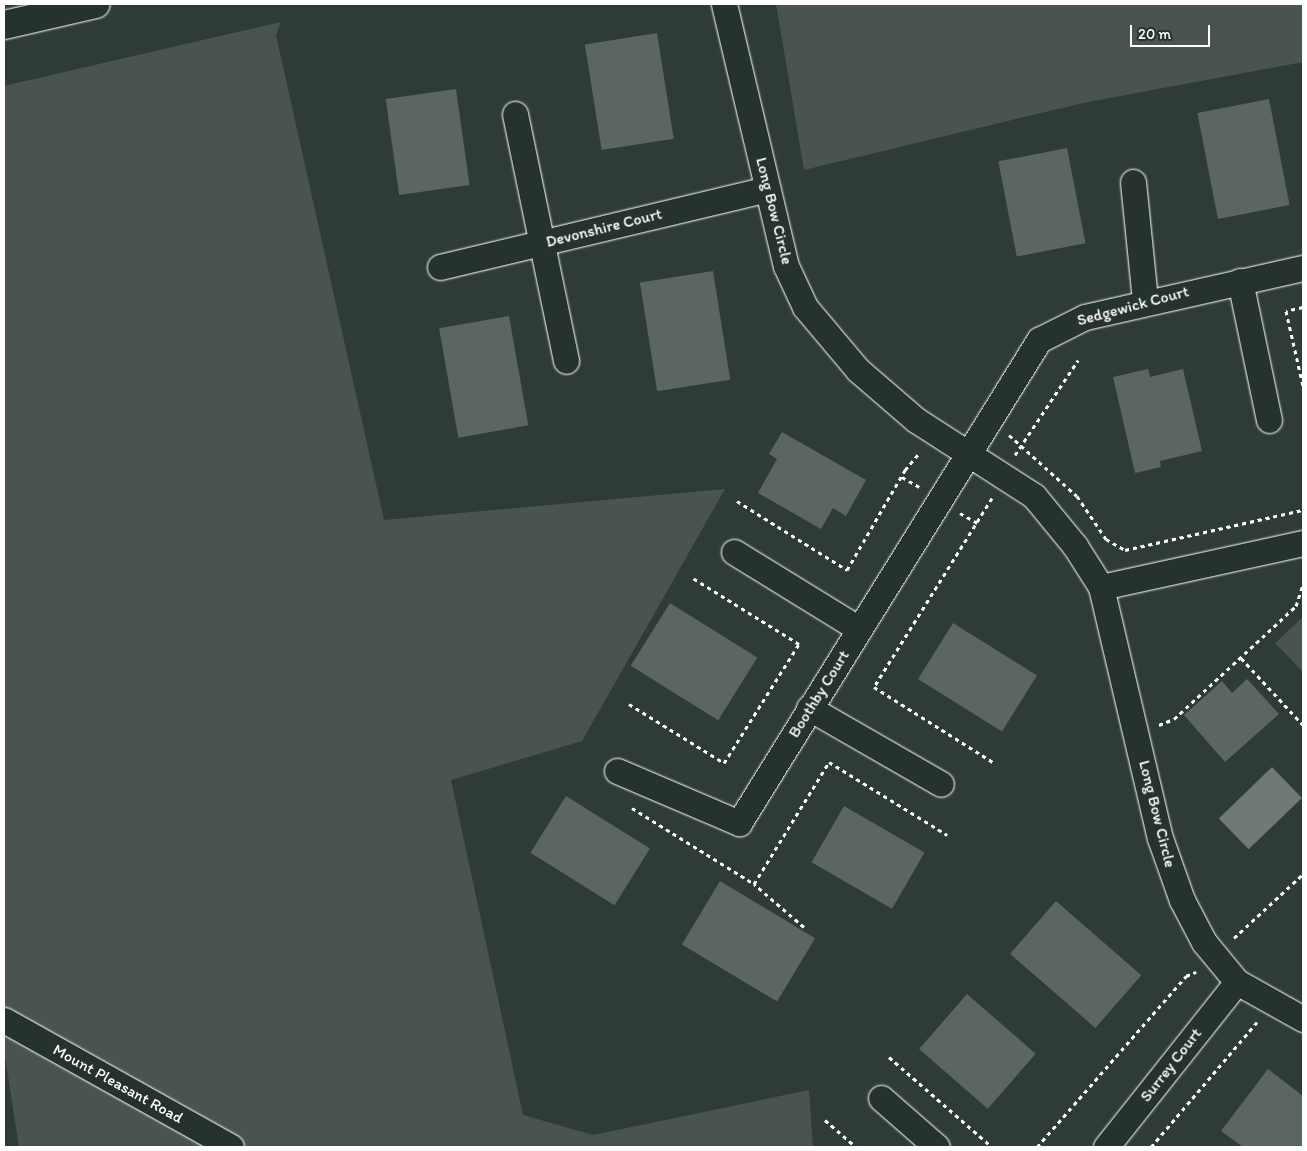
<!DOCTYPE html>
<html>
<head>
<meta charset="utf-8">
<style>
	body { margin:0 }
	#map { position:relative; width:1307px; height:1151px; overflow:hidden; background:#2f3b35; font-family:Itim,sans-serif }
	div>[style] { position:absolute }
	.green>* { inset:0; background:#4a544f }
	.water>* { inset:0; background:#707975; transform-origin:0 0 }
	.building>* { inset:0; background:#5b6661; transform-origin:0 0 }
	.path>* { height:3px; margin-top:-1.5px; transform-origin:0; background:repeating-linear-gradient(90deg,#fff 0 4px,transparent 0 8px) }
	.roads { filter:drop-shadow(0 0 1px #fff) drop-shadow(0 0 1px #fff) }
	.minor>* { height:25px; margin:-12.5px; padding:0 12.5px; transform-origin:12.5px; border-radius:12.5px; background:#26332d }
	.major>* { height:28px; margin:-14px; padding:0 14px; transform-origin:14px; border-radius:14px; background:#26332d }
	span { translate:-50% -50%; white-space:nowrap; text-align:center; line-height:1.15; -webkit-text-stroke:5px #26332d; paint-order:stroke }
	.street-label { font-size:16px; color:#fff }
	.frame { position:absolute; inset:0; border:5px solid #fff; pointer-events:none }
	.scale { position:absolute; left:1130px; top:25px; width:80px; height:22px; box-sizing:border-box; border:2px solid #fff; border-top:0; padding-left:6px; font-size:15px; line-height:18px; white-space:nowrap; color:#fff; -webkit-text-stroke:4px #26332d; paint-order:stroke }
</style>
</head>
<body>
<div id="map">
	<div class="green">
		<i style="clip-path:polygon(776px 4px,1303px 4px,1303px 62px,1083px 103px,804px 170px)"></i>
		<i style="clip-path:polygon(281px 22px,276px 35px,384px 520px,725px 489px,582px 741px,451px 780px,523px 1115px,593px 1135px,809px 1090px,813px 1147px,19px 1147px,4px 1050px,4px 86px)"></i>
		<i style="clip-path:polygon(1303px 617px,1303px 672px,1275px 643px)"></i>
	</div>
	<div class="water">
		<i style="left:1272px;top:767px;width:43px;height:74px;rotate:46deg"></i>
	</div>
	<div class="building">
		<i style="left:657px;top:33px;width:107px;height:73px;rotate:81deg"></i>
		<i style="left:456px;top:89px;width:97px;height:71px;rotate:82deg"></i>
		<i style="left:1269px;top:99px;width:108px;height:73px;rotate:79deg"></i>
		<i style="left:1067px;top:148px;width:97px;height:70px;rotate:79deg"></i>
		<i style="left:713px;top:271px;width:110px;height:74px;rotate:81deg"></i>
		<i style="left:509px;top:316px;width:111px;height:71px;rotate:80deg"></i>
		<i style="clip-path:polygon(1148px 369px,1150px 377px,1183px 369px,1202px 451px,1160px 461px,1161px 467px,1135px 473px,1113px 377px)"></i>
		<i style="clip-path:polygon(782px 432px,866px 480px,846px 516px,833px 508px,821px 529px,758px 493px,777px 459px,769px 454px)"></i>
		<i style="left:670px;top:603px;width:103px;height:74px;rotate:32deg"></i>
		<i style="left:953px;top:623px;width:99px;height:66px;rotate:32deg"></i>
		<i style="clip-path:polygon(1247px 679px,1279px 714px,1225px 762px,1184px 715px,1222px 681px,1232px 693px)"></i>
		<i style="left:566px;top:796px;width:99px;height:67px;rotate:32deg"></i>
		<i style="left:844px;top:806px;width:93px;height:65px;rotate:30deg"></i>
		<i style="left:720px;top:881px;width:111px;height:74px;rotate:31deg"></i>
		<i style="left:1056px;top:901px;width:113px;height:70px;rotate:41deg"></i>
		<i style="left:967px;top:994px;width:91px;height:73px;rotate:41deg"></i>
		<i style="clip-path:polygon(1268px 1069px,1303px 1096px,1303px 1147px,1243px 1147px,1221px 1131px)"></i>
	</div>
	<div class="path">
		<i style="left:1303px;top:307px;width:17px;rotate:167deg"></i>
		<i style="left:1286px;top:311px;width:77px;rotate:77.2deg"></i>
		<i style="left:1009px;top:435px;width:91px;rotate:41.9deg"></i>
		<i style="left:1077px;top:496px;width:52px;rotate:56deg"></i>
		<i style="left:1106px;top:539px;width:22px;rotate:30deg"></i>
		<i style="left:1125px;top:550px;width:182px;rotate:-12.7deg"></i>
		<i style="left:1015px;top:455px;width:114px;rotate:-56.4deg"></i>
		<i style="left:902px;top:477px;width:20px;rotate:30deg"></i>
		<i style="left:992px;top:498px;width:223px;rotate:122deg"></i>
		<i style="left:874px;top:687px;width:142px;rotate:32.3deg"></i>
		<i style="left:737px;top:501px;width:130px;rotate:32.1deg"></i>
		<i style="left:847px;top:570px;width:116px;rotate:-59.9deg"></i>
		<i style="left:905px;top:470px;width:23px;rotate:-50deg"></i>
		<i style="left:960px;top:513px;width:20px;rotate:30deg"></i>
		<i style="left:1241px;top:658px;width:91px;rotate:47.2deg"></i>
		<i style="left:629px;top:704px;width:112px;rotate:31.8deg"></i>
		<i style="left:724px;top:763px;width:141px;rotate:-57.8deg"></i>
		<i style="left:799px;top:644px;width:125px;rotate:-148.1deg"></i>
		<i style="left:1159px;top:725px;width:16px;rotate:-22deg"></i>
		<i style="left:1174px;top:719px;width:166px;rotate:-42.8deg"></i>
		<i style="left:1296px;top:606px;width:23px;rotate:-72deg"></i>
		<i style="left:632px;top:808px;width:144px;rotate:31.9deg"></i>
		<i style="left:804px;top:927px;width:66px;rotate:-139.3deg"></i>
		<i style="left:754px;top:884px;width:143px;rotate:-58.4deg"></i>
		<i style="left:829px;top:762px;width:139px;rotate:31.7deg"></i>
		<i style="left:1234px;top:938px;width:94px;rotate:-42.8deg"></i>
		<i style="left:889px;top:1057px;width:137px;rotate:41.1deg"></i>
		<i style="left:825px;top:1120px;width:41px;rotate:41.1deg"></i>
		<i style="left:1037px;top:1147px;width:227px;rotate:-48.9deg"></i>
		<i style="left:1186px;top:976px;width:11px;rotate:-22deg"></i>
		<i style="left:1151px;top:1147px;width:164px;rotate:-49.7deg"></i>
	</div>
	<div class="roads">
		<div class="minor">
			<i style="left:724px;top:4px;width:269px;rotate:76.7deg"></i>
			<i style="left:786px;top:266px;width:45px;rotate:65.1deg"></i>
			<i style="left:805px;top:307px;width:82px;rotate:49.9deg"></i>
			<i style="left:858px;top:370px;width:77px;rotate:40.8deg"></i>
			<i style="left:916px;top:420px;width:140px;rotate:32.8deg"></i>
			<i style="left:1034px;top:496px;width:65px;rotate:50.6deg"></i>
			<i style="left:1075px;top:546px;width:49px;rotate:57.6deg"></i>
			<i style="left:1101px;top:587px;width:258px;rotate:76.8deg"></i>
			<i style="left:1160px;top:838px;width:66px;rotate:70.5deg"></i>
			<i style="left:1182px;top:900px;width:47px;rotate:62.4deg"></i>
			<i style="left:1204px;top:942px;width:52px;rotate:50.5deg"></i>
			<i style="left:1237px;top:982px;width:76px;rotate:29.3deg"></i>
			<i style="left:515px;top:114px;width:252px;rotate:78.3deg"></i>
			<i style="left:1133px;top:182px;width:120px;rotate:84.2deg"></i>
			<i style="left:440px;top:267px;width:336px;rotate:-13.4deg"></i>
			<i style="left:1240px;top:281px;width:142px;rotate:78.2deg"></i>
			<i style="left:734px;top:552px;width:147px;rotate:31.6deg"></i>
			<i style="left:1101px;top:587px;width:207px;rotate:-12.3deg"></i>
			<i style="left:809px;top:708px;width:152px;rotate:29.9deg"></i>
			<i style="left:617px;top:771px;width:133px;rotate:23.1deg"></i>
			<i style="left:739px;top:823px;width:569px;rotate:-58.15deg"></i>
			<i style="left:1039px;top:340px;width:51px;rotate:-26.6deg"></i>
			<i style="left:1085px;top:317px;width:223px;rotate:-12.7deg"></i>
			<i style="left:4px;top:1020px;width:260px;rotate:29.2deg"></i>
			<i style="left:881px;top:1098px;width:74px;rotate:41.2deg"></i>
			<i style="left:1106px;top:1147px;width:211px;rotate:-51.6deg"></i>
		</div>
		<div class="major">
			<i style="left:4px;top:25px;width:94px;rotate:-12.9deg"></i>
		</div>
	</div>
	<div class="street-label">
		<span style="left:774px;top:211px;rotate:76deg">Long Bow Circle</span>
		<span style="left:604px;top:228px;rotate:-14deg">Devonshire Court</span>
		<span style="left:1133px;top:306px;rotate:-15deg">Sedgewick Court</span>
		<span style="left:819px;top:694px;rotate:-58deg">Boothby Court</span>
		<span style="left:1157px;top:814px;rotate:76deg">Long Bow Circle</span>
		<span style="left:1171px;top:1065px;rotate:-52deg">Surrey Court</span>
		<span style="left:118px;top:1084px;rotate:29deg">Mount Pleasant Road</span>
	</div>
	<div class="frame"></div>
	<div class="scale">20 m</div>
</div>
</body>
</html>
